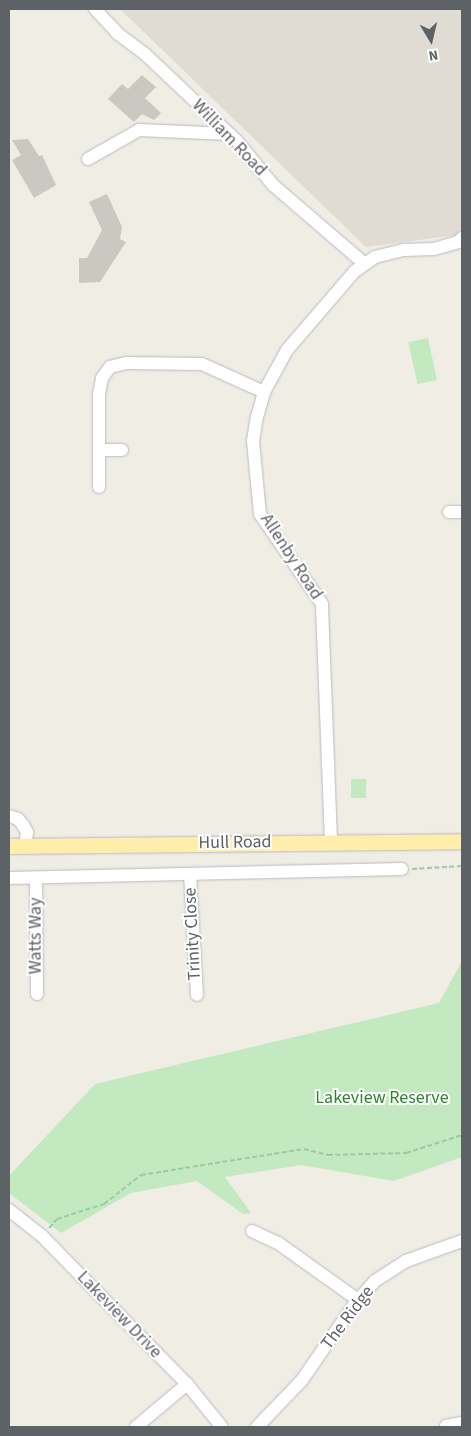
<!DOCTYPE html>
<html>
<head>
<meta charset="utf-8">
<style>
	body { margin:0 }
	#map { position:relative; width:471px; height:1436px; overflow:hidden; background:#f0ede5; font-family:"Source Sans 3",sans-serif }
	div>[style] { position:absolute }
	.education>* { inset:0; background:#e0dcd4 }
	.green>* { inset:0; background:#c2e9c0; transform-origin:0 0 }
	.building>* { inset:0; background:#cbc8c2 }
	.path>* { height:2px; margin-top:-1px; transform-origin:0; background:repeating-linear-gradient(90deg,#98cba4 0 5px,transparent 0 7.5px) }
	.roads { filter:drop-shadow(0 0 1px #b7bbc0) drop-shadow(0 0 1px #b7bbc0) }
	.minor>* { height:12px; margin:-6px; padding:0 6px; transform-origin:6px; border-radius:6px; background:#fff }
	.major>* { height:15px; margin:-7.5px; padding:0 7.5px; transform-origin:7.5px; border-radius:7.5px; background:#ffedab }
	span { translate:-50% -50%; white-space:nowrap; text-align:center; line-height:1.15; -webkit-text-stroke:4px #fff; paint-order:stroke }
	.street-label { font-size:18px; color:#5d6267 }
	.park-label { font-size:18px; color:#30842e }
	.frame { position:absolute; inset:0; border:10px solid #5d6267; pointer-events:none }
	.north { position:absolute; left:406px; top:15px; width:50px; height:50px; -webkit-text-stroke:4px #fff; paint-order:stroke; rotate:171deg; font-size:14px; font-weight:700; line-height:20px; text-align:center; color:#5d6267 }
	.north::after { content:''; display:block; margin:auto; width:18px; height:22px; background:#5d6267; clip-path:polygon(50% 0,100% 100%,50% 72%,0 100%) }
</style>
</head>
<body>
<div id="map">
	<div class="education">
		<i style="clip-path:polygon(120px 9px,462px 9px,462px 227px,457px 235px,366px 247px)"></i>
	</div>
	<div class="green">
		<i style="left:428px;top:338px;width:43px;height:20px;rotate:78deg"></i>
		<i style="left:351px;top:779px;width:15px;height:19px"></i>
		<i style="clip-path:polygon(462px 961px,462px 1157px,394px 1181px,301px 1165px,225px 1177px,251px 1213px,243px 1214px,197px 1181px,131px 1193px,61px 1233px,9px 1193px,9px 1176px,95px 1084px,439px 1003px)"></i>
	</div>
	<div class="building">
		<i style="clip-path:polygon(142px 75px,156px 87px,145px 98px,161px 113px,154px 120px,142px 114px,134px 122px,108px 99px,122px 84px,128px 89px)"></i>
		<i style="clip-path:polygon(28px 139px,39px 156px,42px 155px,56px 185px,34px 198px,12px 160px,21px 155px,12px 140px)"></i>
		<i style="clip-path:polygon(107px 194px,122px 227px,120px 239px,126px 242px,100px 282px,79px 283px,79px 258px,87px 258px,102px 230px,89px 202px)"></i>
	</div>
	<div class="path">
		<i style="left:412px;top:869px;width:50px;rotate:-3.4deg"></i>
		<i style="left:49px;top:1228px;width:12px;rotate:-48deg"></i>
		<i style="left:57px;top:1219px;width:49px;rotate:-17.7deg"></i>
		<i style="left:104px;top:1204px;width:47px;rotate:-38.1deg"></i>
		<i style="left:141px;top:1175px;width:165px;rotate:-9.1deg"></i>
		<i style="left:304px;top:1149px;width:25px;rotate:14deg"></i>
		<i style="left:328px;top:1155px;width:78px;rotate:-1.5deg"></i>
		<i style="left:406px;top:1153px;width:59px;rotate:-17.8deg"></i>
	</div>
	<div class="roads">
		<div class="minor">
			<i style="left:95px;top:9px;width:33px;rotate:47deg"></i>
			<i style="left:117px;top:33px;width:35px;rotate:37deg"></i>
			<i style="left:145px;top:54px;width:127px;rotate:43.4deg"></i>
			<i style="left:237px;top:141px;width:57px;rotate:50.7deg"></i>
			<i style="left:273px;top:185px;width:121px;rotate:40.7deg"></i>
			<i style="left:88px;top:159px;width:59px;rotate:-29.6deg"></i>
			<i style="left:139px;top:130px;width:90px;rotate:2.5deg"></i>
			<i style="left:99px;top:450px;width:23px"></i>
			<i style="left:99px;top:487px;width:93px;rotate:-90deg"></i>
			<i style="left:99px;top:394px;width:16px;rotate:-79deg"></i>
			<i style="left:102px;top:378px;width:14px;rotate:-54deg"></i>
			<i style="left:110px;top:367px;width:16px;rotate:-14deg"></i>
			<i style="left:126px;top:363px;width:76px;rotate:0.8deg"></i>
			<i style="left:202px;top:364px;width:68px;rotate:24.3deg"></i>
			<i style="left:449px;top:512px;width:13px"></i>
			<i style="left:9px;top:816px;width:9px;rotate:18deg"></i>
			<i style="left:18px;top:819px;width:8px;rotate:50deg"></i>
			<i style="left:23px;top:825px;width:8px;rotate:60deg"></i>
			<i style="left:27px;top:832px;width:14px;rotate:98deg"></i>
			<i style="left:331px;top:841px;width:237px;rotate:-92.2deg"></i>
			<i style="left:322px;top:604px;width:109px;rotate:-124.6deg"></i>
			<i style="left:260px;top:514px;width:73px;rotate:-95.5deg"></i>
			<i style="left:253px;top:441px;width:24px;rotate:-81deg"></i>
			<i style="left:257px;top:417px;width:26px;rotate:-74deg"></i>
			<i style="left:264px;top:392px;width:48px;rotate:-61.3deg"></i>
			<i style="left:287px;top:350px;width:104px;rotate:-49.3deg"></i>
			<i style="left:355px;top:271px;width:24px;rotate:-35deg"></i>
			<i style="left:375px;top:257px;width:30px;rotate:-14deg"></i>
			<i style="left:404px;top:250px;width:30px;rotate:-2deg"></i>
			<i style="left:434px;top:249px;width:25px;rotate:-16deg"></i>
			<i style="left:458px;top:242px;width:6px;rotate:-45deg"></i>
			<i style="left:190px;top:874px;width:121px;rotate:86.7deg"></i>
			<i style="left:9px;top:878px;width:393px;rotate:-1.3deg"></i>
			<i style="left:36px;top:878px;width:116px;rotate:89.5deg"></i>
			<i style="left:9px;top:1210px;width:42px;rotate:38.2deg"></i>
			<i style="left:42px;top:1236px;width:207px;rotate:45.6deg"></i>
			<i style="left:187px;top:1384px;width:55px;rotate:50.9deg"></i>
			<i style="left:252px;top:1231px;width:29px;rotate:25deg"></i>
			<i style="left:278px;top:1243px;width:98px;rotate:35.5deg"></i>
			<i style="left:446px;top:1426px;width:16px;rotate:-11deg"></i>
			<i style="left:136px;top:1427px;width:67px;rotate:-40.1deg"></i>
			<i style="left:257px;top:1427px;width:65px;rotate:-46.2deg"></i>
			<i style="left:302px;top:1380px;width:91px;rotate:-55.3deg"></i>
			<i style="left:354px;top:1305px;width:32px;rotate:-49deg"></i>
			<i style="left:375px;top:1281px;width:37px;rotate:-33deg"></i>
			<i style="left:406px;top:1261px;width:59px;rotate:-19.7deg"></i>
		</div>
		<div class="major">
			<i style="left:9px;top:846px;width:453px;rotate:-0.6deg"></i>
		</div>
	</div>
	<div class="street-label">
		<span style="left:229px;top:138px;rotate:46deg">William Road</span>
		<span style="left:291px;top:557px;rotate:57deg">Allenby Road</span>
		<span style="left:235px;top:843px;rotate:-1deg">Hull Road</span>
		<span style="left:193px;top:934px;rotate:-93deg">Trinity Close</span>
		<span style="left:36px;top:936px;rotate:-90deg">Watts Way</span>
		<span style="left:119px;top:1315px;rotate:46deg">Lakeview Drive</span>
		<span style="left:348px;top:1318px;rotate:-53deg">The Ridge</span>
	</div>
	<div class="park-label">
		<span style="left:382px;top:1098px">Lakeview Reserve</span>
	</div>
	<div class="frame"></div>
	<div class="north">N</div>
</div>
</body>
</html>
